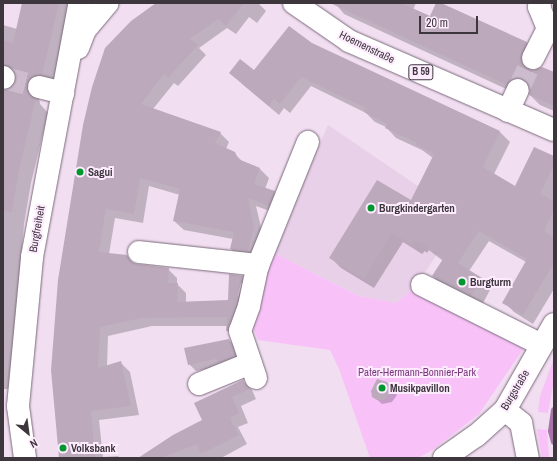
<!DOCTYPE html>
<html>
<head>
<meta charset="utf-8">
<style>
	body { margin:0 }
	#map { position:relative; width:557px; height:461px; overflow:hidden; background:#f1def1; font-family:"Archivo Narrow",sans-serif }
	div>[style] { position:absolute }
	.built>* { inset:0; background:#e8d0e8 }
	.green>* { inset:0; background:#f8c2f9 }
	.shadow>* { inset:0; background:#0003 }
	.stream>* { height:6px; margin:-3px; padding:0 3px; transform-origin:3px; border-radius:3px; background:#a873a9 }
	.building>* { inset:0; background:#bcaabc }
	.minor-tunnel>* { height:22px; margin-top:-11px; transform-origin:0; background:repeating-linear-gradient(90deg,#cdbccd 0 22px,transparent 0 33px) }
	.roads { filter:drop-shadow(0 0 1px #7a6a7a) drop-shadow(0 0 1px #7a6a7a) }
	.minor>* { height:22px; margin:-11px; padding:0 11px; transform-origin:11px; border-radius:11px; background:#fff }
	.major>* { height:22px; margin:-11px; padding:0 11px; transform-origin:11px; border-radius:11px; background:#fff }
	.dots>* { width:11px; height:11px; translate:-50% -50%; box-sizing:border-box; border:2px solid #feecfe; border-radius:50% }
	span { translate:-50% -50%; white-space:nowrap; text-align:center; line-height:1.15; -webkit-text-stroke:4px #feecfe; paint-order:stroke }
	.shield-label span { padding:1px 3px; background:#feecfe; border:1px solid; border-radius:3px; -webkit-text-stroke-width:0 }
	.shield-label { font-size:10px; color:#3d363d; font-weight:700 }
	.street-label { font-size:11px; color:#3d363d }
	.poi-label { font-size:11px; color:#3d363d; font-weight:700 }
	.left { translate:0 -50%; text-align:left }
	.park-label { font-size:11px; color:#7a377d }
	.frame { position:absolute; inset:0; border:4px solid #3d363d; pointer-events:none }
	.north { position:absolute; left:8px; top:413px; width:40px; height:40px; -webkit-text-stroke:3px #feecfe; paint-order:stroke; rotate:151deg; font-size:11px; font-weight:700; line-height:16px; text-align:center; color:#3d363d }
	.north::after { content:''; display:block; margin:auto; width:14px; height:18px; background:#3d363d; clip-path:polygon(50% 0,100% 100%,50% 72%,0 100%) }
	.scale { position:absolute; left:419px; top:16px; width:59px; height:18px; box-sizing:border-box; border:2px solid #3d363d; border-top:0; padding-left:5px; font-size:12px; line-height:14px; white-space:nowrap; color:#3d363d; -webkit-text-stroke:3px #feecfe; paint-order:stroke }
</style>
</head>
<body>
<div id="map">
	<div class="built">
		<i style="clip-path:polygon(328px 125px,462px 216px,420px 280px,414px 288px,396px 303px,359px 296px,272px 252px)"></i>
	</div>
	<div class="green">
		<i style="clip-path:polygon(272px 252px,359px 296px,396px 303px,414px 288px,524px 348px,479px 414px,431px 451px,418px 458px,370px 458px,339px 369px,330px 350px,258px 340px,251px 323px)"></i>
		<i style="clip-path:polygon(554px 358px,554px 381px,548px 413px,538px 412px,540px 396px)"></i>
		<i style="clip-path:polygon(537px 429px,547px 430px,549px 458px,542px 458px)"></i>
	</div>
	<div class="shadow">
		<i style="clip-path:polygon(evenodd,23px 3px,74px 3px,54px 87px,39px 97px,40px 104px,48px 113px,31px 183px,24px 224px,10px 389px,3px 389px,3px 25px,17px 29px,23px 3px,13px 77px,17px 77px,13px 88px,3px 91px,3px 87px,13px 77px)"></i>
		<i style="clip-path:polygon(evenodd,158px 3px,258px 3px,266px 11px,257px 23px,249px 17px,236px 34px,227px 28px,199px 48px,206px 55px,178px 86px,174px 83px,153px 109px,220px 133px,229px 142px,226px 149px,234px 153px,243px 162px,260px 169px,269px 178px,265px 189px,274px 192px,283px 201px,278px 214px,256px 206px,263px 236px,257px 260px,240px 258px,231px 249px,233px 239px,184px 230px,174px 221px,180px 195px,149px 186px,143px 223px,115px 218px,109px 254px,127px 256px,135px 265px,168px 269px,177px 278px,177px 284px,186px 293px,186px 302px,229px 301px,242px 277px,251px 286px,236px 340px,227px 330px,227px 326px,152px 326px,108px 336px,107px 366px,121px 363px,130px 372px,139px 415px,99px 420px,103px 457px,118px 456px,120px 458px,60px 458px,52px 370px,158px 3px,240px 283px,242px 283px,238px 296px,236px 295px,240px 283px)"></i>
		<i style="clip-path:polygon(335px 3px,416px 3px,413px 10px,431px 18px,439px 3px,527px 43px,536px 53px,530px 71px,554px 73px,554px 111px,540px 105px,530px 95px,531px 87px,527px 87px,517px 94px,344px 14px)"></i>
		<i style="clip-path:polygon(311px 44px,500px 132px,510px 142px,494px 174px,516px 187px,554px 157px,554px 289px,533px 324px,514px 312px,504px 302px,526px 262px,489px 241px,469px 271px,481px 278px,491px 288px,482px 305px,443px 286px,433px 276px,443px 261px,429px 250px,427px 253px,425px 251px,422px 254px,403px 242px,374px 288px,341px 268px,331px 258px,412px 202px,433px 158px,422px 150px,396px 138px,386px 127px,375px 122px,366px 113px,311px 86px,290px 113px,284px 108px,279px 115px,241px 83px,254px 72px)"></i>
		<i style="clip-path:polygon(229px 340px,236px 347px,242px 363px,196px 371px,189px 364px)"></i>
		<i style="clip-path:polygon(243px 381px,252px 390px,256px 399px,241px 406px,248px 423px,238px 427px,247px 444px,221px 458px,140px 458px,203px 420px)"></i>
		<i style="clip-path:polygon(387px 383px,397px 395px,392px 402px,382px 404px,373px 396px)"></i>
	</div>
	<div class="stream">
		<i style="left:554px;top:410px;width:21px;rotate:98deg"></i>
		<i style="left:551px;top:431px;width:11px;rotate:75deg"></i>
	</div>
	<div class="building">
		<i style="clip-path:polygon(22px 3px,59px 3px,42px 75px,36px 75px,30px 78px,27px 84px,27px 90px,30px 96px,36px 99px,19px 170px,12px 212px,3px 211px,3px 90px,13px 87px,16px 81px,16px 75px,12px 68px,3px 65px,3px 40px,13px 43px)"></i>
		<i style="clip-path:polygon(156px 3px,244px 3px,226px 26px,218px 19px,190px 39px,198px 45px,168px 78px,164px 74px,141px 104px,221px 132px,215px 143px,235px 152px,238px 159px,260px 168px,254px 184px,275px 191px,269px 206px,248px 198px,254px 227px,248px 251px,230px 249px,234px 232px,173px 221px,180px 189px,140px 178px,134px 214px,106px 209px,99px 252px,127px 255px,131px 262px,137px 264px,169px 268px,168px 283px,178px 283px,177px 302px,228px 300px,229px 274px,243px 276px,228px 331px,226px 331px,227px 317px,142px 318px,100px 327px,98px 368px,121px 361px,131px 406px,91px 411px,95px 458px,59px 458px,51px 370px,58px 280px,83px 125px,92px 87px,105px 48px,131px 21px)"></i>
		<i style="clip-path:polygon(330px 3px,401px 3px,430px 16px,436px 3px,441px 3px,527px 42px,521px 58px,523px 65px,528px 69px,534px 70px,542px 67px,554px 72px,554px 106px,529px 95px,530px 89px,528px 83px,523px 79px,517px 78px,511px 80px,507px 85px)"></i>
		<i style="clip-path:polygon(289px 26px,312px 43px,500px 131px,483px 167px,515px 186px,534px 147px,554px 156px,554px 165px,540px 194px,554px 201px,554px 210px,544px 231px,554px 237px,554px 263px,523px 315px,502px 303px,527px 259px,479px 231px,458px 263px,482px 278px,471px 296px,432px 276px,443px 259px,418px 241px,417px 243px,414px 241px,412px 245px,392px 233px,364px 279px,329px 258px,377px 180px,411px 200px,434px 154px,416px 145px,417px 143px,385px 128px,387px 124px,364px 112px,366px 108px,301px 77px,280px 104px,274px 99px,269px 106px,229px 73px,240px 59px,254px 70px)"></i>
		<i style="clip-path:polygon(229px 339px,235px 356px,218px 363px,216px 359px,188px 365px,184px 348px)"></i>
		<i style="clip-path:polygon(377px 379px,387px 382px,393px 390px,387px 398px,383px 400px,377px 400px,372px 397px,371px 391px)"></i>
		<i style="clip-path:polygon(243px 380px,248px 390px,232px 397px,239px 413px,230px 418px,239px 435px,201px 454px,197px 444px,161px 458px,138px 458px,173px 435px,202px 420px,194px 403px)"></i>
	</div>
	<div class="minor-tunnel">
		<i style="left:4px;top:78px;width:36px;rotate:14deg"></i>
		<i style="left:518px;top:90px;width:35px;rotate:-65deg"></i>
	</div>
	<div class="roads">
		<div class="minor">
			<i style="left:78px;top:48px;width:19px;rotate:-69deg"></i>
			<i style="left:85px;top:30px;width:35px;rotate:-50deg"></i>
			<i style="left:533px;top:58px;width:33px;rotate:-63deg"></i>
			<i style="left:548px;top:29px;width:24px;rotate:-112deg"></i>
			<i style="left:539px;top:7px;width:4px;rotate:-76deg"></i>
			<i style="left:3px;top:77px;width:1px;rotate:45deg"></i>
			<i style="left:39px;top:87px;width:25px;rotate:14deg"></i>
			<i style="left:508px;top:111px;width:23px;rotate:-65deg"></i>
			<i style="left:139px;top:252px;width:120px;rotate:6.2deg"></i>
			<i style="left:422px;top:285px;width:134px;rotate:26.6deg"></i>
			<i style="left:256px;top:378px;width:50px;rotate:-108.8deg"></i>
			<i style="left:240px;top:331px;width:27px;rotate:-70deg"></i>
			<i style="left:249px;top:306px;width:39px;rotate:-78deg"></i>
			<i style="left:257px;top:268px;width:136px;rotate:-68deg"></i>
			<i style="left:199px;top:384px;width:56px;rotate:-22deg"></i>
			<i style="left:505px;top:410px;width:21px;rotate:39deg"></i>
			<i style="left:521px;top:423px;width:36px;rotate:79deg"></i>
			<i style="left:25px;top:458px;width:52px;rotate:-97.7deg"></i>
			<i style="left:18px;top:406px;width:150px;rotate:-84.6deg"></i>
			<i style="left:32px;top:257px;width:255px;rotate:-79.4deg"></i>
			<i style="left:79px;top:6px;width:4px;rotate:-56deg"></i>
			<i style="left:444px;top:458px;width:39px;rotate:-35deg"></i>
			<i style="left:476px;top:436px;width:39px;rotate:-42deg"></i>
			<i style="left:505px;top:410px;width:99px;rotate:-60.3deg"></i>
		</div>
		<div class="major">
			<i style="left:294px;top:3px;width:67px;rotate:34.6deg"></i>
			<i style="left:349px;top:41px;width:223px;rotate:23.5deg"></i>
		</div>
	</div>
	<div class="dots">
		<i style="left:80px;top:172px;background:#01972e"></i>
		<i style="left:371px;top:208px;background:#01972e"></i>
		<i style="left:462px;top:282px;background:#01972e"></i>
		<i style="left:382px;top:388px;background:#01972e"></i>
		<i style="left:63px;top:448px;background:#01972e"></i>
	</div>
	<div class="shield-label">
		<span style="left:421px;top:72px">B 59</span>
	</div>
	<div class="street-label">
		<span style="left:367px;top:47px;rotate:26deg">Hoemenstraße</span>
		<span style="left:37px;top:229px;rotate:-80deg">Burgfreiheit</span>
		<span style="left:515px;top:390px;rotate:-59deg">Burgstraße</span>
	</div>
	<div class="poi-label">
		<span class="left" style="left:88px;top:172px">Sagui</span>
		<span class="left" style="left:379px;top:208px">Burgkindergarten</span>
		<span class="left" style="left:470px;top:282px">Burgturm</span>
		<span class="left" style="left:390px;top:388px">Musikpavillon</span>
		<span class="left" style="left:71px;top:448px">Volksbank</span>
	</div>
	<div class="park-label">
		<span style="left:417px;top:372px">Pater-Hermann-Bonnier-Park</span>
	</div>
	<div class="frame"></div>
	<div class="north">N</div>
	<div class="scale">20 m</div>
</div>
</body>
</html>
